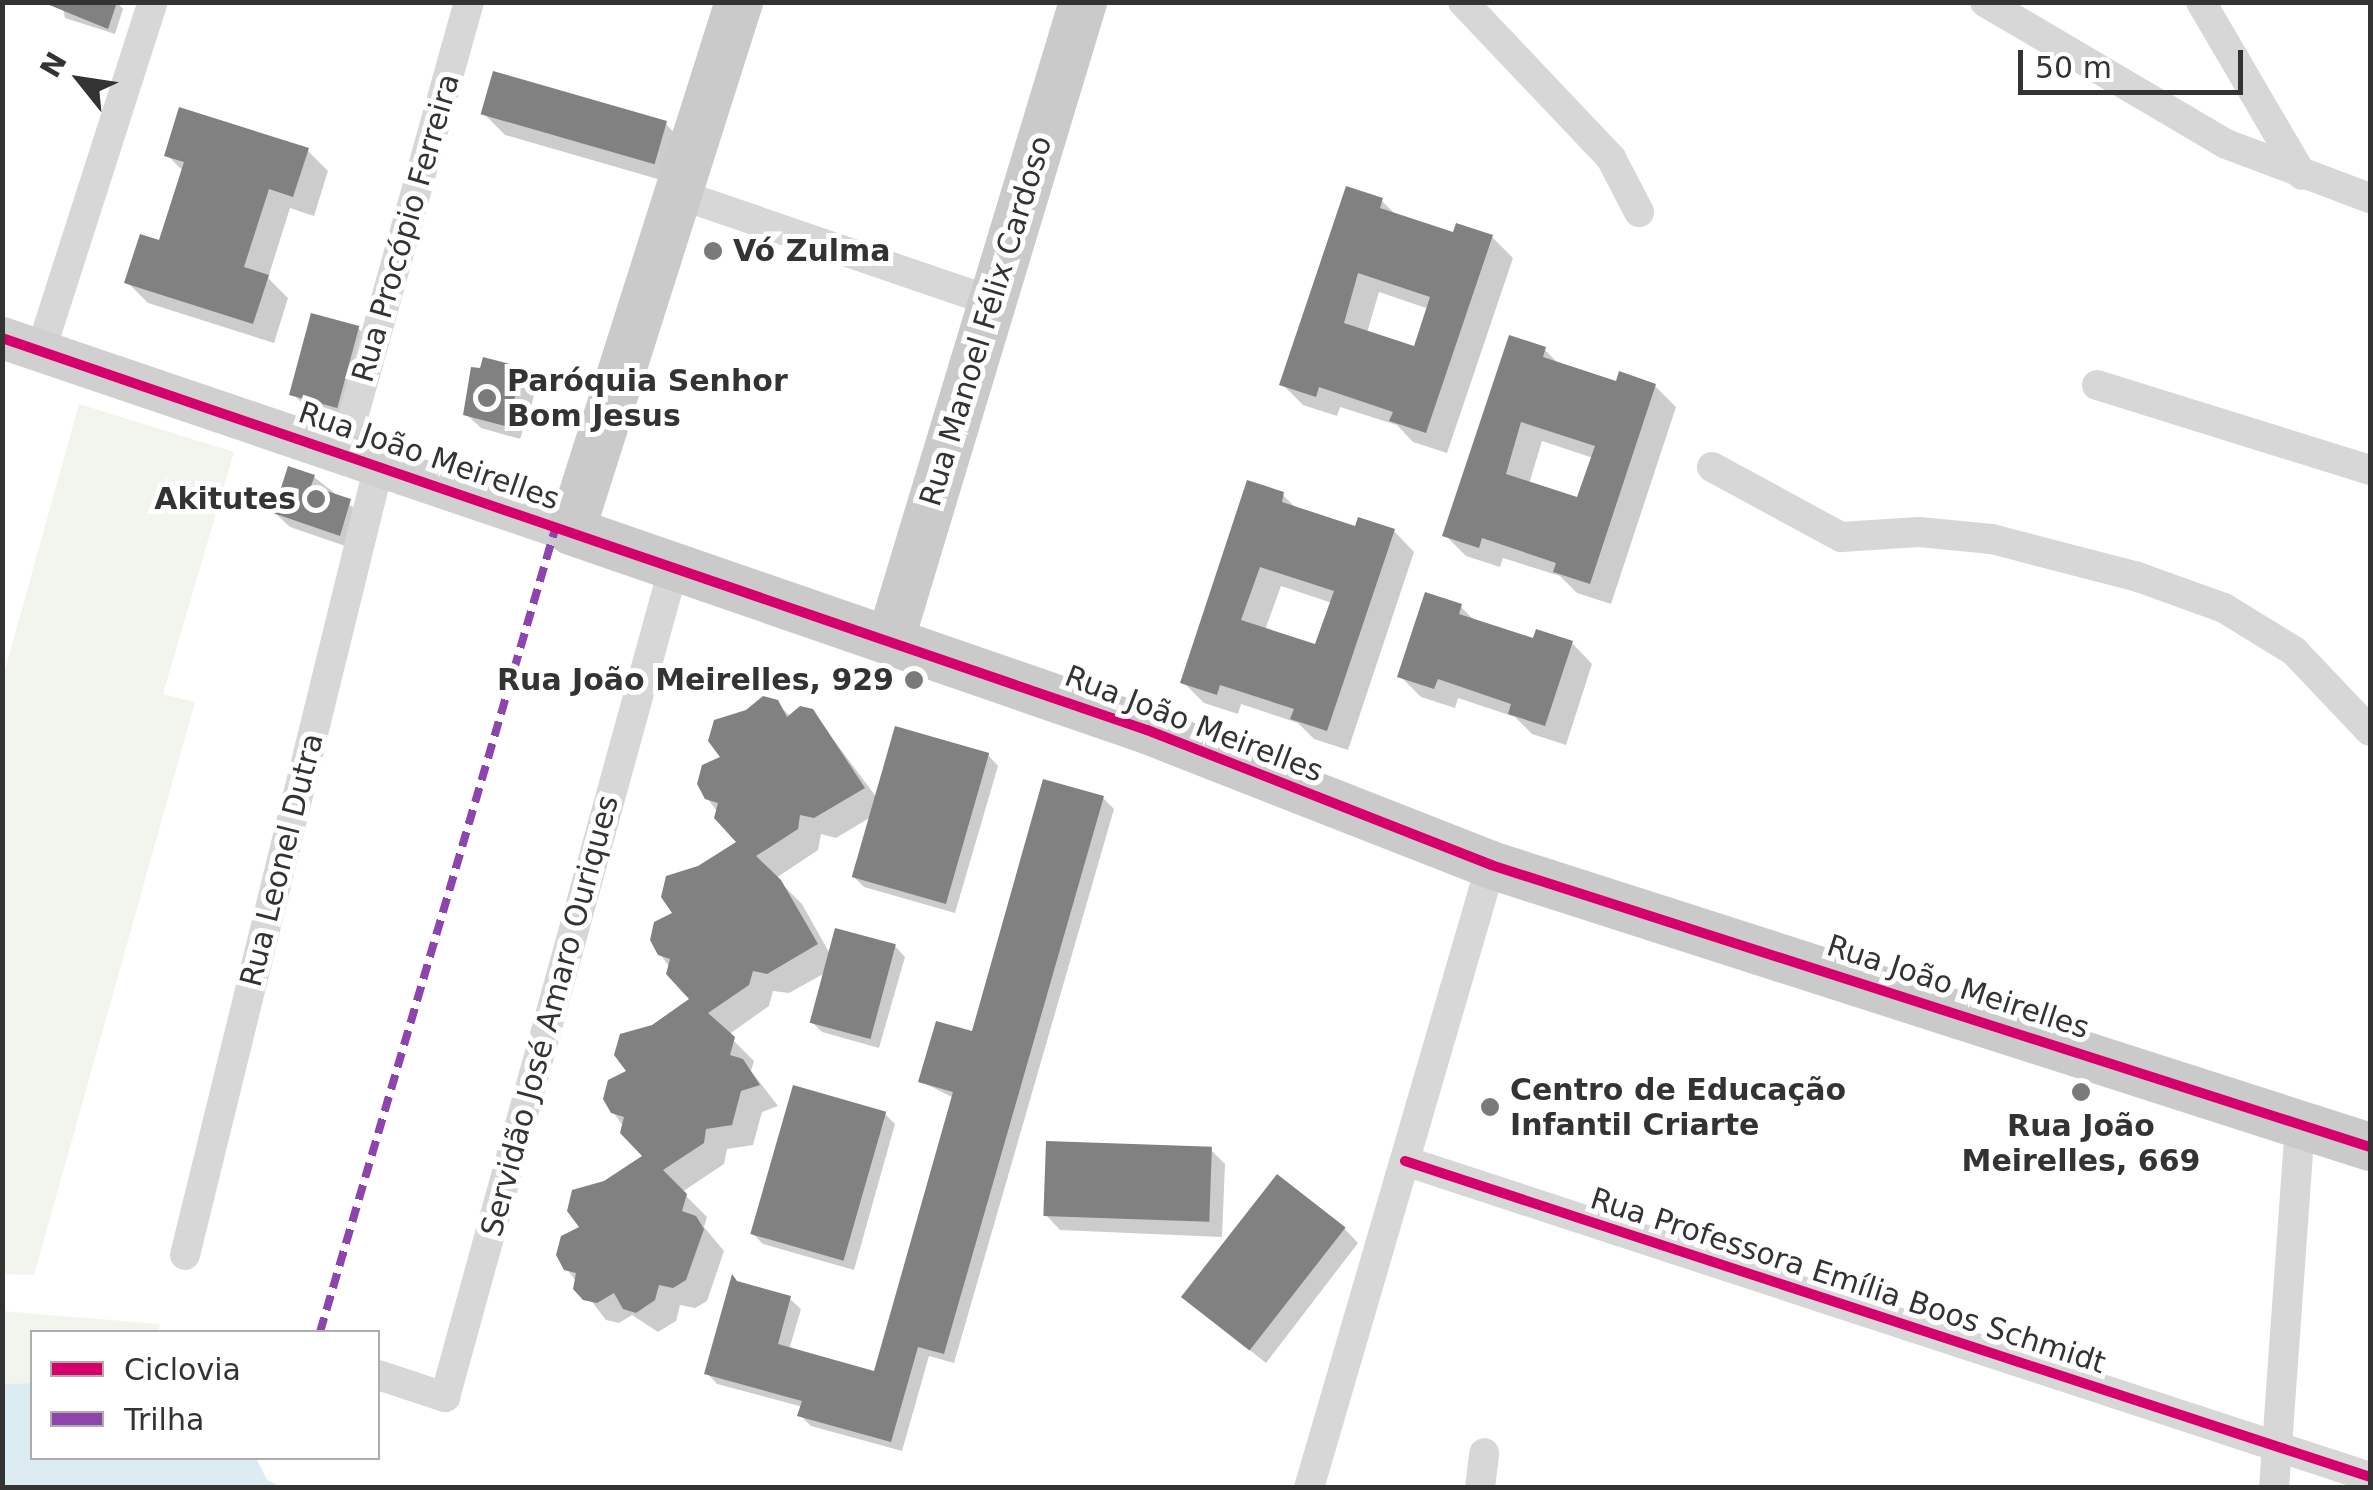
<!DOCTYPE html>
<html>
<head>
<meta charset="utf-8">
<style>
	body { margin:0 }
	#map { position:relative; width:2373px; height:1490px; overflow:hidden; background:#fff; font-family:"DejaVu Sans",sans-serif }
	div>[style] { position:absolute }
	.green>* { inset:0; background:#f1f5ed }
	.water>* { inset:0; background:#ddebf3 }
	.shadow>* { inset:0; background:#0003 }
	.building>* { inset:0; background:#818181; transform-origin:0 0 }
	.minor>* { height:30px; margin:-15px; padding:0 15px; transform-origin:15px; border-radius:15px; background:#d7d7d7 }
	.secondary>* { height:42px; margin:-21px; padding:0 21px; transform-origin:21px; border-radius:21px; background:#d0d0d0 }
	.primary>* { height:48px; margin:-24px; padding:0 24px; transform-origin:24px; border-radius:24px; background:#cacaca }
	.quiet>* { height:8px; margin-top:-4px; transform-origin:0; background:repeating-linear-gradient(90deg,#8e44ad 0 15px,transparent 0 23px) }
	.cycleway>* { height:10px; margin:-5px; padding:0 5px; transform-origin:5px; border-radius:5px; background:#d6006c }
	.dots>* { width:28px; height:28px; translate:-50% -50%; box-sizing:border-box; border:5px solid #fff; border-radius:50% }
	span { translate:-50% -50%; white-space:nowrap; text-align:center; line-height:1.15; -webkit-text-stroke:10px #fff; paint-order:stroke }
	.street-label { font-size:30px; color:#333 }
	.poi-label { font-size:30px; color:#333; font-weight:700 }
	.left { translate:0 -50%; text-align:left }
	.right { translate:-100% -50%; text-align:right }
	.frame { position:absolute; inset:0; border:5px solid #333; pointer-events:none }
	.legend { position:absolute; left:30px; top:1330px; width:350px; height:130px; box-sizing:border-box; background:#fff; border:2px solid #adadad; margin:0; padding:12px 18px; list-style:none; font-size:30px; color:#333 }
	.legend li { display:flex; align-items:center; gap:20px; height:50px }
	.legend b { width:50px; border:2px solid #adadad }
	.north { position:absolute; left:30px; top:30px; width:100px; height:100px; -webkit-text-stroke:8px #fff; paint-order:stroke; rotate:300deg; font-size:28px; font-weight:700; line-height:40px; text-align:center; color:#333 }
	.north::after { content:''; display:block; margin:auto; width:35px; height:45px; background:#333; clip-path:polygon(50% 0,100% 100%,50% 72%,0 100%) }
	.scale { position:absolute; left:2018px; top:50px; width:225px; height:45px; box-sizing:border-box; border:5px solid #333; border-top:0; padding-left:12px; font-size:30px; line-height:35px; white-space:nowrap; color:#333; -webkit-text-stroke:8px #fff; paint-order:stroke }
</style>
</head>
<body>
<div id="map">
	<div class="green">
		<i style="clip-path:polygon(79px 404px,234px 452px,163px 694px,195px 702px,34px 1275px,3px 1274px,3px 677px)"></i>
		<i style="clip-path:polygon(2px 1311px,160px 1324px,158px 1332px,32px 1332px,32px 1383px,3px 1384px)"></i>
	</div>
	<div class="water">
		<i style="clip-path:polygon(32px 1383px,32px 1458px,256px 1458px,267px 1480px,282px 1487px,3px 1487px,3px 1384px)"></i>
	</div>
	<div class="shadow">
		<i style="clip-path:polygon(62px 2px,117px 2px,123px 9px,115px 34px,65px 18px)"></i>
		<i style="clip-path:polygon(484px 114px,666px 124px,686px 145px,675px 184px,505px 135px)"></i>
		<i style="clip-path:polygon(307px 150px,328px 171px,314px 216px,290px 208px,268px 278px,288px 298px,274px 343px,148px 303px,127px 282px,161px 243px,184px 172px,167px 155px)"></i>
		<i style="clip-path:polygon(evenodd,1381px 200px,1397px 216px,1455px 235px,1492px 237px,1513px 258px,1447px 453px,1413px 442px,1397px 425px,1340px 407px,1337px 416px,1303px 405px,1282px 384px,1381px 200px,1379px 292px,1429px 309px,1416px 349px,1367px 333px,1379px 292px)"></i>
		<i style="clip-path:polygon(358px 328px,379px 349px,357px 426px,314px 415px,293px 394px)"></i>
		<i style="clip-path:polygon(evenodd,1544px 349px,1561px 366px,1618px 384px,1655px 386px,1676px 407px,1611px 604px,1577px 593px,1560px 576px,1503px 558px,1500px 567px,1466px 556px,1445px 535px,1544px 349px,1542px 441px,1593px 458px,1579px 500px,1529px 484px,1542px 441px)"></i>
		<i style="clip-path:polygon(523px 370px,538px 384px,520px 439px,481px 428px,466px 414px)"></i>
		<i style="clip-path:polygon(314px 477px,364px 516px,354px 549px,290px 527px,275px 513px)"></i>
		<i style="clip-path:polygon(evenodd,1283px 495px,1299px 511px,1356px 530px,1394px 531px,1414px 552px,1348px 750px,1314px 739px,1298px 723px,1241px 704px,1238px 714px,1204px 703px,1183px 682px,1283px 495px,1281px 586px,1332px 603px,1317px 647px,1265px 630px,1281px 586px)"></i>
		<i style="clip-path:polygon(1461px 607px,1477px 623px,1534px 642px,1572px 643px,1592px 664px,1566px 745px,1532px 734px,1515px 717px,1458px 698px,1455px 708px,1421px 697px,1400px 676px)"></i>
		<i style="clip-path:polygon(776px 702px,791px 717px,812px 711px,877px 798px,988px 755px,998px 766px,955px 913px,864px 887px,854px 877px,871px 817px,836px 838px,821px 834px,818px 850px,776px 878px,802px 904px,830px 954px,895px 946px,905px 957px,879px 1048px,822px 1032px,811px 1021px,825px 973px,789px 993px,773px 991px,769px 1006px,728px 1035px,754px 1061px,751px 1071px,778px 1106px,762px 1112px,753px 1145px,727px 1149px,724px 1164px,682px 1192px,707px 1217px,704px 1227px,724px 1251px,707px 1301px,695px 1308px,680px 1305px,676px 1321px,658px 1332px,632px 1315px,619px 1323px,606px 1320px,566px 1268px,605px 1183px,645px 1157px,613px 1112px,653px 1027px,693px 1000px,660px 954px,700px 869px,740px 842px,707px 798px,724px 758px)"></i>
		<i style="clip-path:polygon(1103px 798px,1114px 809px,954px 1363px,929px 1356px,902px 1451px,811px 1426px,800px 1415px,803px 1407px,717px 1384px,707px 1373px,740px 1285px,790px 1299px,801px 1309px,789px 1350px,875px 1374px,954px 1098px,920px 1081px,973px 1034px)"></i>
		<i style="clip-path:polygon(885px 1114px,895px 1124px,854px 1270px,763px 1244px,753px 1234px)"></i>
		<i style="clip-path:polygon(1211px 1150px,1225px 1164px,1222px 1237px,1060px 1230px,1046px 1215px)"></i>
		<i style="clip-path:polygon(1344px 1228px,1358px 1243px,1266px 1363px,1185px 1298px)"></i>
	</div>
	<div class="building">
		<i style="clip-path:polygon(42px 2px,117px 2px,108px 29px)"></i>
		<i style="left:493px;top:71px;width:181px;height:45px;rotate:16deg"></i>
		<i style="clip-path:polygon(179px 107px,309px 148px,293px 197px,269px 189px,244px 267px,269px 275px,253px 324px,124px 283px,140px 234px,159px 240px,184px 162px,164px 156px)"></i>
		<i style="clip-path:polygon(evenodd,1346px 186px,1383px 198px,1380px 208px,1453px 232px,1456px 223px,1493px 235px,1426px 433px,1389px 421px,1393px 412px,1319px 387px,1316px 397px,1279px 385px,1346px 186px,1358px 273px,1430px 297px,1414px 346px,1344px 323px,1358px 273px)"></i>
		<i style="left:311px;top:313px;width:50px;height:85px;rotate:15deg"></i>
		<i style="clip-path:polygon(evenodd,1509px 335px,1546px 347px,1543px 357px,1616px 381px,1619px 371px,1656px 384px,1590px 584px,1553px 572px,1556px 563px,1482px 538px,1479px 548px,1442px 536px,1509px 335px,1521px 422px,1595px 446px,1577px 497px,1506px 474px,1521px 422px)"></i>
		<i style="clip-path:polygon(483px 357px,525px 368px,505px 426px,463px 415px,471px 367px,480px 368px)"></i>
		<i style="clip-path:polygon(288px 466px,315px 475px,311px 486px,351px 499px,340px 536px,273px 513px)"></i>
		<i style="clip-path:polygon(evenodd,1247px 480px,1284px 492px,1282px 502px,1355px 526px,1358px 517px,1395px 529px,1327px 731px,1290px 719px,1294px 709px,1220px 685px,1217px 695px,1180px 683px,1247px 480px,1260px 567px,1334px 591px,1315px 644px,1241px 620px,1260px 567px)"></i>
		<i style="clip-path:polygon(1425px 592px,1462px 604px,1459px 614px,1533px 638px,1536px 629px,1573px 641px,1545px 726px,1508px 714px,1511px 704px,1438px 679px,1434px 689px,1397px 677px)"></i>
		<i style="clip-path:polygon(763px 696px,778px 700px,787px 717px,800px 706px,813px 709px,865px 788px,814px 818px,800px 815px,798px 829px,756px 856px,781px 880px,818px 944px,767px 974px,753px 971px,749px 985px,708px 1013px,735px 1037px,730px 1055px,743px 1059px,760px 1085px,741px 1091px,732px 1125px,706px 1129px,704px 1143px,663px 1170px,687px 1194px,682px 1211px,696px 1216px,704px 1229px,686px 1280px,673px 1288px,659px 1285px,655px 1300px,636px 1313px,623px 1309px,614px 1293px,597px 1303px,583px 1300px,573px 1289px,576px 1273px,564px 1270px,556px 1255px,561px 1236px,579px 1227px,567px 1211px,572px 1190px,604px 1181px,642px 1156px,620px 1133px,624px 1117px,611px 1113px,603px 1099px,608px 1080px,626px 1071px,614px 1055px,620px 1034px,652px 1025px,689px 999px,666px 974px,670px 959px,658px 955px,650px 940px,654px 922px,672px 913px,661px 897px,666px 876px,698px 866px,736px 842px,714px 818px,718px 803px,705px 799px,697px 784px,702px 765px,720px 757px,708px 741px,714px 720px,746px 710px)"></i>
		<i style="left:895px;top:726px;width:98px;height:157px;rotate:16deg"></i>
		<i style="clip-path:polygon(1043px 779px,1104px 796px,944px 1354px,918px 1347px,891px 1442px,797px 1416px,802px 1401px,704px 1374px,732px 1274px,737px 1281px,791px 1296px,778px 1344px,874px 1371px,953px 1092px,918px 1082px,936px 1021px,972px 1031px)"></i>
		<i style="left:835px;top:928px;width:63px;height:98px;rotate:15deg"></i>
		<i style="left:793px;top:1085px;width:97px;height:155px;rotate:16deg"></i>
		<i style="left:1046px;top:1141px;width:166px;height:75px;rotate:2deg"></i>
		<i style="left:1277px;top:1174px;width:87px;height:156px;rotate:38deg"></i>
	</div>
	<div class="minor">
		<i style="left:1463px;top:2px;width:215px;rotate:46.5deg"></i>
		<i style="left:1611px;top:158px;width:61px;rotate:62.6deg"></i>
		<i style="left:1985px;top:2px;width:280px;rotate:30.5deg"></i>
		<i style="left:2226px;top:144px;width:154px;rotate:20.6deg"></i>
		<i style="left:2201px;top:2px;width:200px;rotate:59.7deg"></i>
		<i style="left:678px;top:194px;width:331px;rotate:18.9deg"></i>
		<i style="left:41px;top:350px;width:366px;rotate:-72.2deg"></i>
		<i style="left:2097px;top:385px;width:286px;rotate:17.3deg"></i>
		<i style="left:343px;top:453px;width:468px;rotate:-74.4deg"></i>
		<i style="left:1712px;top:467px;width:147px;rotate:28.5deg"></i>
		<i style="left:1841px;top:537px;width:78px;rotate:-3.7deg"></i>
		<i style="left:1919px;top:532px;width:73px;rotate:5.5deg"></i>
		<i style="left:1992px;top:539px;width:151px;rotate:14.6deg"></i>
		<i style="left:2138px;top:577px;width:91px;rotate:19.8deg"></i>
		<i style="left:2224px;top:608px;width:82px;rotate:31.6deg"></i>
		<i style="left:2294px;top:651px;width:110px;rotate:46.5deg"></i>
		<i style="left:1405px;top:1161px;width:1015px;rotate:18.13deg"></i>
		<i style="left:185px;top:1255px;width:813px;rotate:-76.2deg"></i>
		<i style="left:378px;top:1375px;width:71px;rotate:18.2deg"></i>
		<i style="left:445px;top:1397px;width:862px;rotate:-74.59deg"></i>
		<i style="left:1309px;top:1488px;width:649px;rotate:-73.72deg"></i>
		<i style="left:1480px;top:1488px;width:35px;rotate:-83deg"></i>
		<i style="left:2274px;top:1488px;width:366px;rotate:-85.9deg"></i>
	</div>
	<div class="secondary">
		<i style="left:2px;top:338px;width:601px;rotate:18.74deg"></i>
	</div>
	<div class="primary">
		<i style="left:739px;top:2px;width:555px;rotate:107.62deg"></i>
		<i style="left:571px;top:531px;width:609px;rotate:19.06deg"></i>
		<i style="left:1147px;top:730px;width:370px;rotate:21.4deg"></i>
		<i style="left:1491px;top:865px;width:923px;rotate:17.79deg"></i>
		<i style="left:890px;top:641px;width:668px;rotate:-73.19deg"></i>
	</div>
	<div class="quiet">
		<i style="left:320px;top:1332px;width:840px;rotate:-73.68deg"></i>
	</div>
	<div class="cycleway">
		<i style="left:2px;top:338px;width:1210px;rotate:18.9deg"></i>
		<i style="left:1147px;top:730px;width:370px;rotate:21.4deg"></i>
		<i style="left:1491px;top:865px;width:923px;rotate:17.79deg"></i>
		<i style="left:1405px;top:1161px;width:1015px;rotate:18.13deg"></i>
	</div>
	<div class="dots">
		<i style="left:713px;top:251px;background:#7a7a7a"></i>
		<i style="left:487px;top:398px;background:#7a7a7a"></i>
		<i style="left:316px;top:499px;background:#7a7a7a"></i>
		<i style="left:914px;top:680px;background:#7a7a7a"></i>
		<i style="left:2081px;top:1092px;background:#7a7a7a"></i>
		<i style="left:1490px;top:1107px;background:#7a7a7a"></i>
	</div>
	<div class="street-label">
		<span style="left:406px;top:228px;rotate:-74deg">Rua Procópio Ferreira</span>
		<span style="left:986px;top:321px;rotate:-73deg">Rua Manoel Félix Cardoso</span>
		<span style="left:429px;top:456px;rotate:19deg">Rua João Meirelles</span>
		<span style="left:1194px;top:724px;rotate:21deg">Rua João Meirelles</span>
		<span style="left:282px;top:860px;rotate:-76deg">Rua Leonel Dutra</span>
		<span style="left:1958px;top:987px;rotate:18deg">Rua João Meirelles</span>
		<span style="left:550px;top:1016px;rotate:-75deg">Servidão José Amaro Ouriques</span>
		<span style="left:1848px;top:1281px;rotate:18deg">Rua Professora Emília Boos Schmidt</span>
	</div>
	<div class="poi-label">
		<span class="left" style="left:733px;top:251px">Vó Zulma</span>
		<span class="left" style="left:507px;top:398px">Paróquia Senhor<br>Bom Jesus</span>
		<span class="right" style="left:296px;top:499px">Akitutes</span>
		<span class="right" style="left:894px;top:680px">Rua João Meirelles, 929</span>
		<span class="left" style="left:1510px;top:1107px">Centro de Educação<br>Infantil Criarte</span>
		<span style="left:2081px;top:1143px">Rua João<br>Meirelles, 669</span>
	</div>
	<div class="frame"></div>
	<ul class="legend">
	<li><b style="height:12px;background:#d6006c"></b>Ciclovia</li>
	<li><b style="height:12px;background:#8e44ad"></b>Trilha</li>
	</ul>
	<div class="north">N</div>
	<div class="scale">50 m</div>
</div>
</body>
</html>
